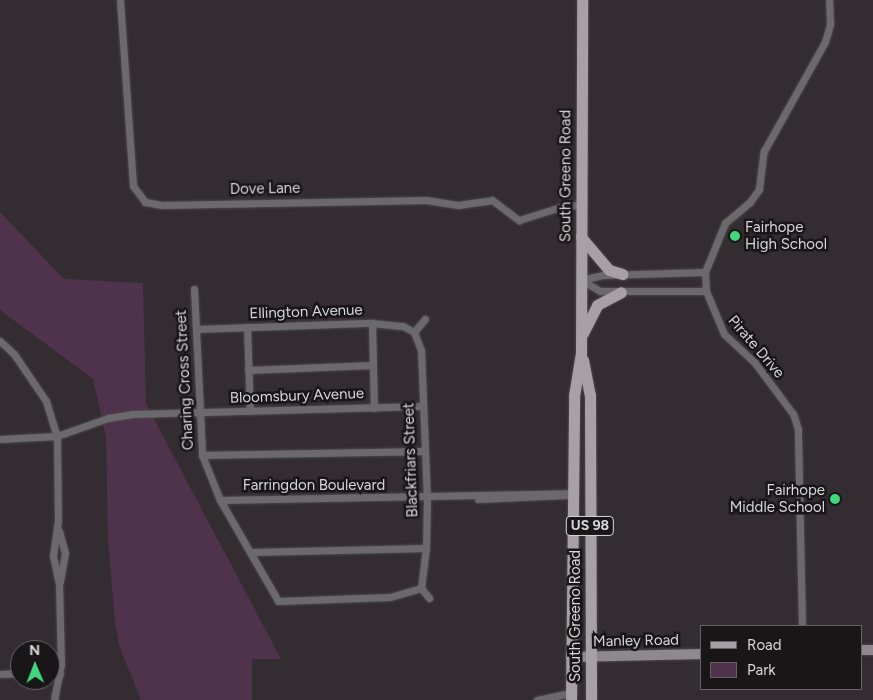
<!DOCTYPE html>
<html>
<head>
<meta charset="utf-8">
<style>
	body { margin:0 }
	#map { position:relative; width:873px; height:700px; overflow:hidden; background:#332d32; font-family:Figtree,sans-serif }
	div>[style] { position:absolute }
	.green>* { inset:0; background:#4f324b }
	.roads { filter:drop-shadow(0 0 1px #4e484d) drop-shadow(0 0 1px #4e484d) }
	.street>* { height:7px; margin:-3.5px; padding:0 3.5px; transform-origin:3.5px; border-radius:3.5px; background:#6b696b }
	.secondary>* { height:10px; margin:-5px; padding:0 5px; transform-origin:5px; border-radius:5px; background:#8d898c }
	.primary>* { height:11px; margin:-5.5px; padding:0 5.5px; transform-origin:5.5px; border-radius:5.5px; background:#a7a1a6 }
	.dots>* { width:14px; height:14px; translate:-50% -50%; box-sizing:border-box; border:2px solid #191618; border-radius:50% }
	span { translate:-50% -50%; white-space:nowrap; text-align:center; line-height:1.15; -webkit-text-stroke:5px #191618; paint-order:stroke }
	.shield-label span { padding:1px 4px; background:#191618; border:1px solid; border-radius:4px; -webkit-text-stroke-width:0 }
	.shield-label { font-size:14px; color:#d9d6d9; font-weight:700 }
	.street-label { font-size:15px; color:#d9d6d9 }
	.poi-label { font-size:15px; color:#d9d6d9 }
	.left { translate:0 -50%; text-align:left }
	.right { translate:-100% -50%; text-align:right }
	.legend { position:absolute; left:700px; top:625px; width:162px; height:65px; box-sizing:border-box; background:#191618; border:1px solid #666365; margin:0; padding:6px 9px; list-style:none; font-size:15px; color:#d9d6d9 }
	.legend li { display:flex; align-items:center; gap:10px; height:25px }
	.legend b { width:25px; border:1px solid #666365 }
	.north { position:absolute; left:10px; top:640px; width:50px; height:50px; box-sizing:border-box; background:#191618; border:1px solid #666365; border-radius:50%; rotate:359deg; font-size:14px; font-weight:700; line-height:20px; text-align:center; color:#d9d6d9 }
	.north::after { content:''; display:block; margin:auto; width:18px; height:22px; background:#43d77b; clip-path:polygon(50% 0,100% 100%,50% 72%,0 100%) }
</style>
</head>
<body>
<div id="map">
	<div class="green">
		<i style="clip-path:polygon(0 212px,64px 279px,143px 283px,146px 404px,281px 659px,252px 659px,252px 700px,141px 700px,120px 648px,115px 624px,108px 539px,106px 437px,93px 379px,0 310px)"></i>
	</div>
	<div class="roads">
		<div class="street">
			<i style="left:120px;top:0;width:186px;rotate:86deg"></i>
			<i style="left:133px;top:186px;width:20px;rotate:53deg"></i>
			<i style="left:145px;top:202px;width:17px;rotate:10deg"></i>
			<i style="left:162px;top:205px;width:264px;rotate:-1.1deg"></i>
			<i style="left:426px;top:200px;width:32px;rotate:9deg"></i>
			<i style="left:458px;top:205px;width:34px;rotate:-8deg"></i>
			<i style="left:492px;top:200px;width:34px;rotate:37deg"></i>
			<i style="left:519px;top:220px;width:47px;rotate:-17.3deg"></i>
			<i style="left:564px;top:206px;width:17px;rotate:-3deg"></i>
			<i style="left:581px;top:280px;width:22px;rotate:30deg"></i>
			<i style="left:600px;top:291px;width:106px"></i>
			<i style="left:581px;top:280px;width:23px;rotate:-13deg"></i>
			<i style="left:603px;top:275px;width:102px;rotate:-1.7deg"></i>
			<i style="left:194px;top:289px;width:166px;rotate:87.2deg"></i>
			<i style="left:202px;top:455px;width:48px;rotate:68.2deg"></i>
			<i style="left:220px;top:500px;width:116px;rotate:60.1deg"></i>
			<i style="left:278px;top:601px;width:112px;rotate:-2deg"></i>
			<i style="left:390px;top:597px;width:32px;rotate:-16deg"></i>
			<i style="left:372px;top:323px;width:85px;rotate:88.7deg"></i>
			<i style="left:247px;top:327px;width:84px;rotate:88deg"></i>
			<i style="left:196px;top:329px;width:176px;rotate:-2deg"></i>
			<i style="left:372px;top:323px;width:31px;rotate:6deg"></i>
			<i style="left:403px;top:326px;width:13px;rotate:29deg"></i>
			<i style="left:414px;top:332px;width:19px;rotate:69deg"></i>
			<i style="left:421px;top:350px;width:147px;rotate:87.7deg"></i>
			<i style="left:427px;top:497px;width:51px;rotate:91.1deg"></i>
			<i style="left:426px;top:548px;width:40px;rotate:97.1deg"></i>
			<i style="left:414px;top:332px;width:17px;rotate:-50deg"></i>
			<i style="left:0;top:341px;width:19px;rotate:43deg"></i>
			<i style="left:14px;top:354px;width:57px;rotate:55.8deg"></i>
			<i style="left:46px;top:401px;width:37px;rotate:73deg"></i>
			<i style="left:57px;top:436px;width:57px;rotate:177deg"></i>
			<i style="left:248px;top:370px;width:125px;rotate:-2.3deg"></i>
			<i style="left:202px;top:455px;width:223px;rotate:-1deg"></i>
			<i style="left:478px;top:499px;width:89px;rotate:-2.6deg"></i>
			<i style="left:220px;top:500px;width:352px;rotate:-1.1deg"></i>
			<i style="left:59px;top:531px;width:23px;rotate:75deg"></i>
			<i style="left:65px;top:553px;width:29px;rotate:100deg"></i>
			<i style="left:252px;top:552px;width:174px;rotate:-1.3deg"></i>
			<i style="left:421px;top:588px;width:13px;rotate:51deg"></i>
			<i style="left:802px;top:626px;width:197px;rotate:-91.2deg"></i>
			<i style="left:798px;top:429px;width:16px;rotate:-108deg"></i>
			<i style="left:793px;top:414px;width:64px;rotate:-126.7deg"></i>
			<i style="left:755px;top:363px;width:42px;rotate:-136.9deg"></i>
			<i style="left:724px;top:334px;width:47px;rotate:-112.7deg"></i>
			<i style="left:706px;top:291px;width:19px;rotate:-93deg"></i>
			<i style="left:705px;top:272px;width:53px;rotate:-67.8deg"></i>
			<i style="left:725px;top:223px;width:33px;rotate:-40deg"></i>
			<i style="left:750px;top:202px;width:16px;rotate:-55deg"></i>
			<i style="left:759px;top:189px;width:38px;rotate:-83deg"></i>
			<i style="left:764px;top:151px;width:125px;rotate:-60.8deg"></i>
			<i style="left:825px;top:42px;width:19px;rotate:-74deg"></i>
			<i style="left:830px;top:24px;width:24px;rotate:-92deg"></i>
			<i style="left:50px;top:673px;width:10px;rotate:6deg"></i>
			<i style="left:0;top:674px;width:20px;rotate:-3deg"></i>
			<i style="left:54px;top:700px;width:36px;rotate:-79deg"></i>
			<i style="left:61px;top:665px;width:81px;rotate:-91.4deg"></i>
			<i style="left:59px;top:584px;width:29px;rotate:-102deg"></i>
			<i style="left:53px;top:556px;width:35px;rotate:-82deg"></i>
			<i style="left:58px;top:521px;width:85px;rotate:-90.7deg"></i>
			<i style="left:57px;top:436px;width:54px;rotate:-19.4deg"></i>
			<i style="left:108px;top:418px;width:24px;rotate:-9deg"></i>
			<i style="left:132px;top:414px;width:290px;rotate:-1.6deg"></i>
			<i style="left:537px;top:700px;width:35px;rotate:-12deg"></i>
		</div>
		<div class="secondary">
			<i style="left:862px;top:650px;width:11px"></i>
			<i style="left:571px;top:657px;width:131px;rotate:-1.3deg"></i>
		</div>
		<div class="primary">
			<i style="left:581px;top:237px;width:43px;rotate:49.7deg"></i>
			<i style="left:609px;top:270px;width:14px;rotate:17deg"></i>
			<i style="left:583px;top:333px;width:31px;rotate:-63deg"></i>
			<i style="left:597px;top:305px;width:27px;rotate:-28deg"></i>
			<i style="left:583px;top:360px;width:36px;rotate:79deg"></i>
			<i style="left:590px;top:395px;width:305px;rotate:89.8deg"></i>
			<i style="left:571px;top:700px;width:304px;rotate:-89.4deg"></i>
			<i style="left:574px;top:396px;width:44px;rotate:-80.8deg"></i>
			<i style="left:581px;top:353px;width:353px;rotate:-89.8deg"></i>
		</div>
	</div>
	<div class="dots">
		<i style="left:735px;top:236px;background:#43d77b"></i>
		<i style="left:835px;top:499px;background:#43d77b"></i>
	</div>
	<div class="shield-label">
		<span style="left:590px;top:526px">US 98</span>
	</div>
	<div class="street-label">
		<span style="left:566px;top:176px;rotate:-90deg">South Greeno Road</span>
		<span style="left:265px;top:189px;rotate:-1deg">Dove Lane</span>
		<span style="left:306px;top:312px;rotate:-2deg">Ellington Avenue</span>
		<span style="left:756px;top:347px;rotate:49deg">Pirate Drive</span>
		<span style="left:185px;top:380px;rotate:-93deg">Charing Cross Street</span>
		<span style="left:297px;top:396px;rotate:-2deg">Bloomsbury Avenue</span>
		<span style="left:411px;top:460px;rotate:-92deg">Blackfriars Street</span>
		<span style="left:314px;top:486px">Farringdon Boulevard</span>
		<span style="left:576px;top:616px;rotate:-90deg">South Greeno Road</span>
		<span style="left:636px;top:641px;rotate:-1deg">Manley Road</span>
	</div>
	<div class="poi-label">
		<span class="left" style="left:745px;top:236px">Fairhope<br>High School</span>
		<span class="right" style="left:825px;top:499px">Fairhope<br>Middle School</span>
	</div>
	<ul class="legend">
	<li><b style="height:6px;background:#a7a1a6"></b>Road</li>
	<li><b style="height:14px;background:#4f324b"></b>Park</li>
	</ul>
	<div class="north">N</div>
</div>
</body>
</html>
